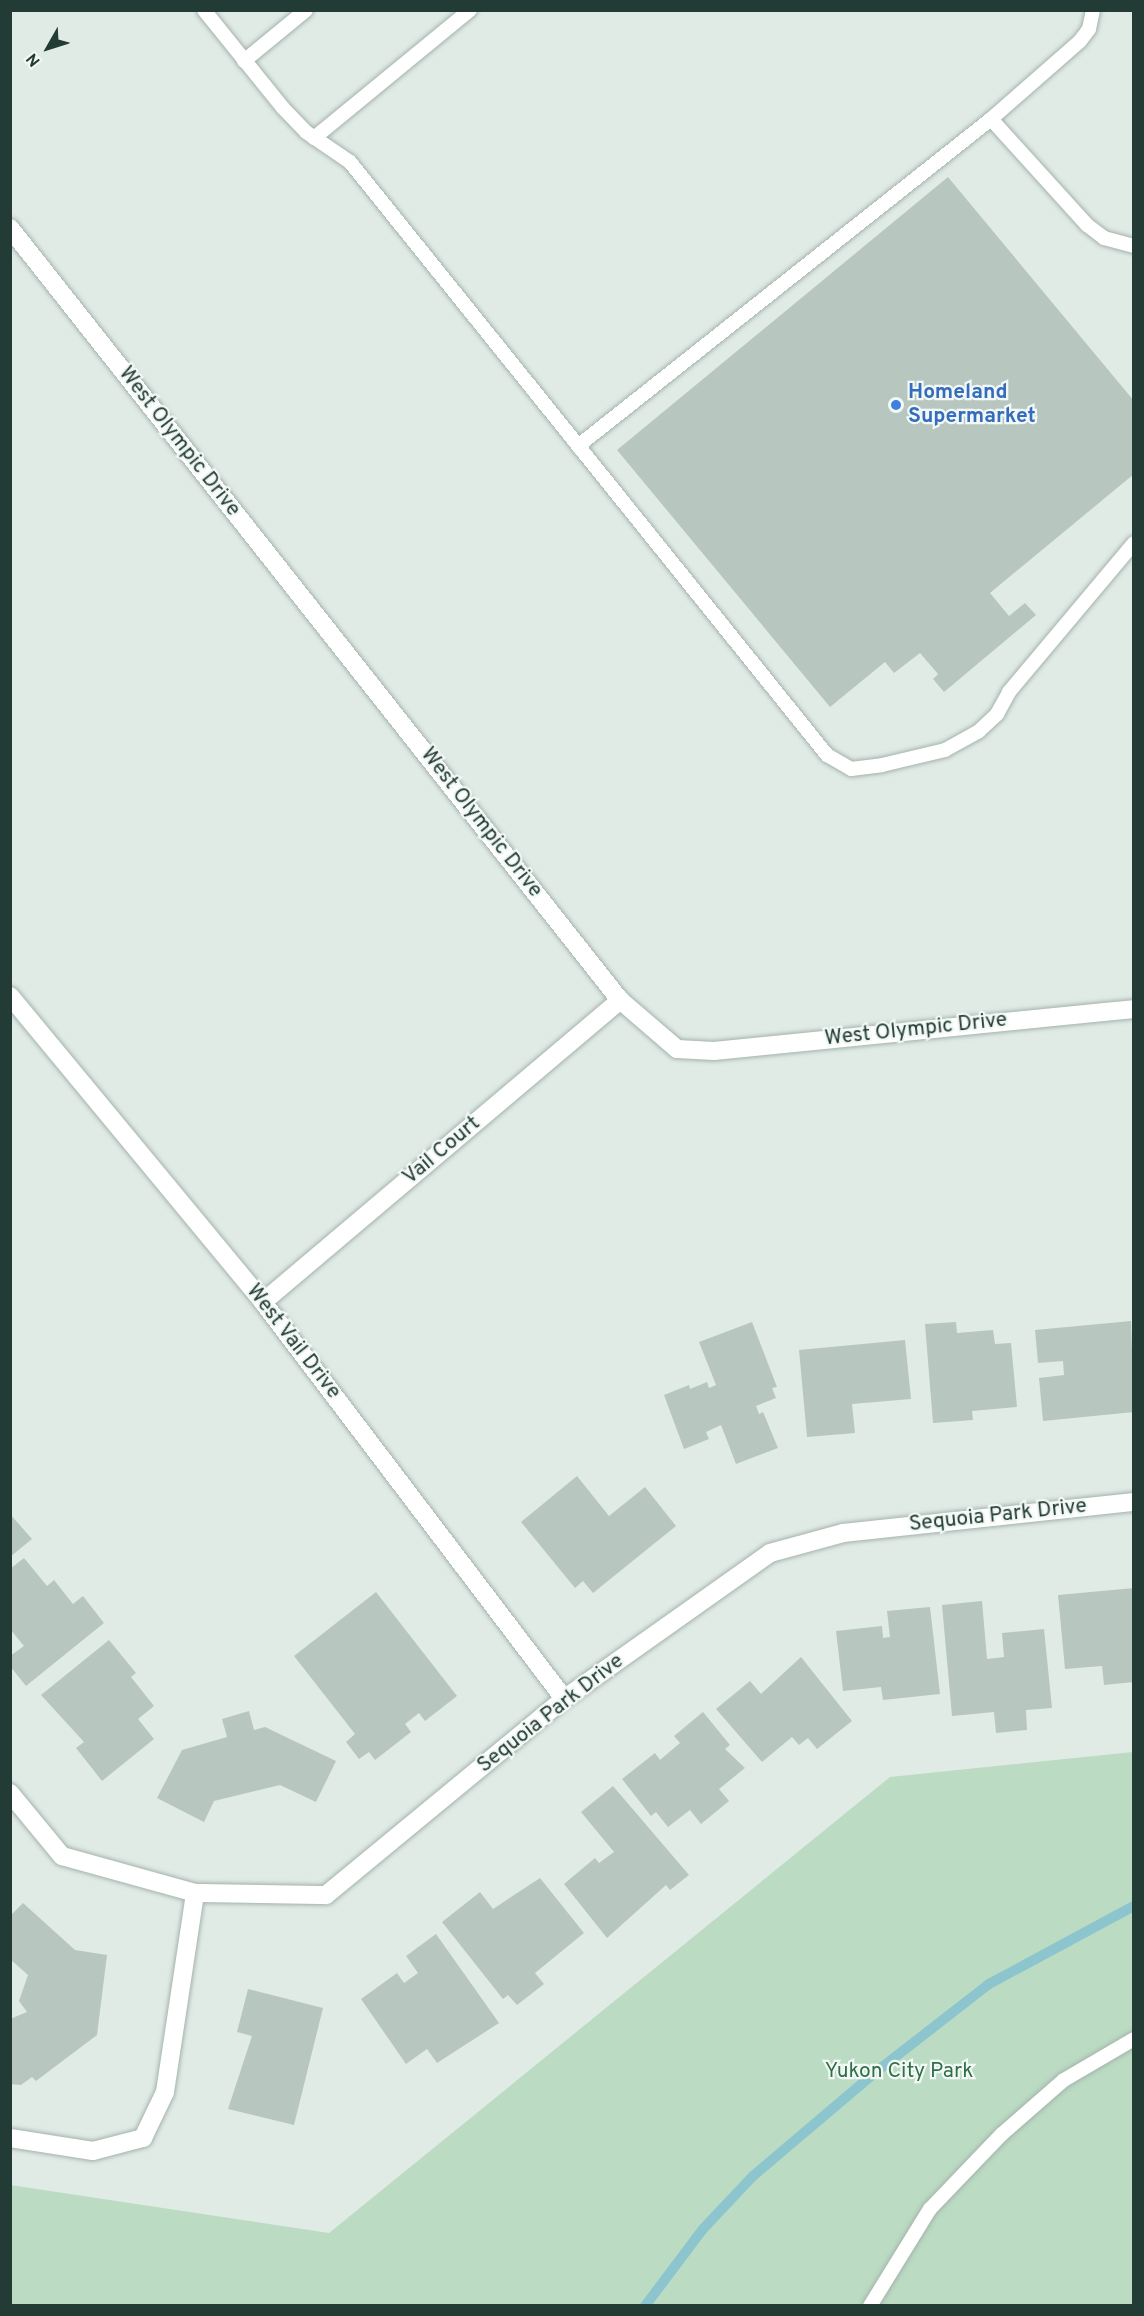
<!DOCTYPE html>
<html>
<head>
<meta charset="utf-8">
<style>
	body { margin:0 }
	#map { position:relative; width:1144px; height:2316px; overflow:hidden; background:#e1ebe6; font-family:Overpass,sans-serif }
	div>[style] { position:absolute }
	.green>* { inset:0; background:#bbdbc3 }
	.stream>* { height:10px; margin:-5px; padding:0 5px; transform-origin:5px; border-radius:5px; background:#8cc5ce }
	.building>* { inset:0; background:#b7c6bf }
	.roads { filter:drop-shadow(0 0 2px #a4b3ad) drop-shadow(0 0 2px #a4b3ad) }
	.service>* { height:14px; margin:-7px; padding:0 7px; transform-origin:7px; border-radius:7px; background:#fff }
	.minor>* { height:18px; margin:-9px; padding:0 9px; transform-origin:9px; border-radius:9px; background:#fff }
	.dots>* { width:16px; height:16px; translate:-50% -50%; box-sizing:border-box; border:3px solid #f2f8f5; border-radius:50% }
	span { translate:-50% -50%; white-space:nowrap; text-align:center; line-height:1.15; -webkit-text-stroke:4.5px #f2f8f5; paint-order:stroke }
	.shop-label { font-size:21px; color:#366cbe; font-weight:700 }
	.left { translate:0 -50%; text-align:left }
	.street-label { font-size:21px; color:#223b34 }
	.park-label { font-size:21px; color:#2f7047 }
	.frame { position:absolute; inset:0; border:12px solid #223b34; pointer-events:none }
	.north { position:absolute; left:18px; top:18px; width:60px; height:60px; -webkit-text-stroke:4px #f2f8f5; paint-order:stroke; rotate:231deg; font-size:16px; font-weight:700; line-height:24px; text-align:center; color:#223b34 }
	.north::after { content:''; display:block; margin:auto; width:21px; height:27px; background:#223b34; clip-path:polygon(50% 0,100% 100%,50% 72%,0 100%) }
</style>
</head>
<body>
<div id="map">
	<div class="green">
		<i style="clip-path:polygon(1133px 1752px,1133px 2305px,11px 2305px,10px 2185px,329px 2233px,890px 1777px)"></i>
	</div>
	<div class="stream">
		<i style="left:645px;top:2306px;width:96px;rotate:-53deg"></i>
		<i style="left:703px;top:2229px;width:73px;rotate:-46.7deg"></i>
		<i style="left:753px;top:2176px;width:156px;rotate:-40.3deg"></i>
		<i style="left:872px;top:2075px;width:148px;rotate:-37.9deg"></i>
		<i style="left:989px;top:1984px;width:165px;rotate:-28.3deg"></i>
	</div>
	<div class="building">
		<i style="clip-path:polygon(948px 177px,1134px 401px,1134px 474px,990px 593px,1009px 616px,1025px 603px,1036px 615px,944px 692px,933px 679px,938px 674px,920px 653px,894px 673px,885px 662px,830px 707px,617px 450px)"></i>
		<i style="clip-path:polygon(1131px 1321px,1134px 1412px,1043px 1421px,1039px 1378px,1064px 1375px,1063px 1361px,1038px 1363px,1035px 1330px)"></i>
		<i style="clip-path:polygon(752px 1322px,777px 1387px,772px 1388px,776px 1398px,756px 1406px,759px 1414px,763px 1412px,778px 1448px,736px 1464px,721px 1425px,706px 1432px,709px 1439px,684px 1449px,664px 1395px,689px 1385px,690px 1389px,707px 1382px,709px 1388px,716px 1385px,699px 1342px)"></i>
		<i style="clip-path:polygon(956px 1322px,957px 1333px,993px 1330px,995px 1344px,1011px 1343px,1017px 1407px,972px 1411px,973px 1420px,933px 1423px,925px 1324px)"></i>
		<i style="clip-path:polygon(905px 1340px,911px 1399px,852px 1404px,855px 1433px,807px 1437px,799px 1350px)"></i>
		<i style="clip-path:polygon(577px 1476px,609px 1516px,645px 1487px,676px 1526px,593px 1593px,583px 1581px,575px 1588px,521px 1522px)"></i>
		<i style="clip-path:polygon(10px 1514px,32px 1539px,10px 1557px)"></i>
		<i style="clip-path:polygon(24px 1558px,47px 1586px,54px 1580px,73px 1604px,83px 1596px,104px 1623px,26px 1686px,10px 1666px,10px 1656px,24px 1646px,10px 1629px,10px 1569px)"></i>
		<i style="clip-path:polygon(1134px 1588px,1134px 1682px,1104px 1685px,1102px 1666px,1065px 1669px,1058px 1595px)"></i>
		<i style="clip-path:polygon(376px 1592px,457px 1696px,425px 1721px,419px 1713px,405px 1724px,411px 1732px,375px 1760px,369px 1752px,359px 1759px,346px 1742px,355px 1734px,294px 1656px)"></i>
		<i style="clip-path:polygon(982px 1601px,987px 1659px,1004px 1657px,1002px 1633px,1044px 1629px,1052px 1708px,1026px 1710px,1027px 1730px,996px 1733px,994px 1712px,952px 1716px,942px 1605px)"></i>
		<i style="clip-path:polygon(930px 1607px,940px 1694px,883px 1700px,881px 1687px,843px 1691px,836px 1631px,882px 1626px,883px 1638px,890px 1637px,887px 1611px)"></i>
		<i style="clip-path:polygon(109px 1640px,136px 1673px,131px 1677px,154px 1706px,138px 1719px,154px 1739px,102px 1781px,76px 1748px,84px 1742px,41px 1695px)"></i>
		<i style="clip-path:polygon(801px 1657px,852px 1721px,817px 1749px,808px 1738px,799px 1745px,792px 1737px,762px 1762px,716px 1709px,750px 1681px,761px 1694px)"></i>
		<i style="clip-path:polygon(249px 1711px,254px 1730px,265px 1727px,336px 1761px,316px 1802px,280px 1785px,214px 1801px,204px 1822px,157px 1798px,182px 1750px,227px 1737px,222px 1719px)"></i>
		<i style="clip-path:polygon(703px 1712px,730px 1745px,725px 1749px,745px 1768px,719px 1789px,729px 1801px,701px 1824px,690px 1810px,668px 1827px,656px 1812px,651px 1816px,622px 1779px,655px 1753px,660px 1760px,680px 1743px,674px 1736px)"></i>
		<i style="clip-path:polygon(613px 1786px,689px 1875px,670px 1890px,666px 1885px,607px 1938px,564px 1884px,595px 1858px,599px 1863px,614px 1852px,581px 1812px)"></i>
		<i style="clip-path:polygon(540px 1878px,584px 1933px,535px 1973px,544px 1984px,517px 2005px,508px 1995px,503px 1999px,442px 1922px,480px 1892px,493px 1909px)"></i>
		<i style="clip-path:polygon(23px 1903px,75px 1950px,107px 1955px,97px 2035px,36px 2081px,32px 2077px,21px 2085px,10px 2084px,10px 2019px,27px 2012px,19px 2001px,28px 1975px,10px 1959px,10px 1916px)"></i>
		<i style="clip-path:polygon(436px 1934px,499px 2023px,437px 2063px,427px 2049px,406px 2064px,361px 1999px,397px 1973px,404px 1983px,418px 1973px,406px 1956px)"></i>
		<i style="clip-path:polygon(248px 1989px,323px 2008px,294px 2125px,228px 2109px,252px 2036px,237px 2032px)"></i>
	</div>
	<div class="roads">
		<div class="service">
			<i style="left:204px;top:10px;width:126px;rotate:51.1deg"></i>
			<i style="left:283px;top:108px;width:33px;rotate:46deg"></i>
			<i style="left:306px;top:132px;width:53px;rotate:34.3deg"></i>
			<i style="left:350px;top:162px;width:761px;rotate:51.19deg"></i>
			<i style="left:827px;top:755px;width:28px;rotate:30deg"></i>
			<i style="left:851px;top:769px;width:31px;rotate:-7deg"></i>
			<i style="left:882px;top:765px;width:65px;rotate:-13.4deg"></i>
			<i style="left:945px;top:750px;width:39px;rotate:-29deg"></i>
			<i style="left:979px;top:731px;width:25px;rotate:-43deg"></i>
			<i style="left:997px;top:714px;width:25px;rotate:-61deg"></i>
			<i style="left:1009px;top:692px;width:194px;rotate:-50deg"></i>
			<i style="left:244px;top:61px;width:80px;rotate:-39.4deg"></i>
			<i style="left:991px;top:119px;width:118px;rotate:-41.2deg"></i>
			<i style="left:1080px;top:41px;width:15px;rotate:-53deg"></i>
			<i style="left:1089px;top:29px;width:19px;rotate:-78deg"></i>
			<i style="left:314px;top:138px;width:202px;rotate:-39.4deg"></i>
			<i style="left:578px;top:446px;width:527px;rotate:-38.37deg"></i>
			<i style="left:991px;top:119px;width:143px;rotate:47.8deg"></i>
			<i style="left:1087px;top:225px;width:21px;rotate:37deg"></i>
			<i style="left:1104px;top:238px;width:31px;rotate:15deg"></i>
			<i style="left:870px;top:2306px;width:114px;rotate:-58.3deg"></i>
			<i style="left:930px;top:2209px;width:104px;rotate:-46.2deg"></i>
			<i style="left:1002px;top:2134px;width:82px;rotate:-41.1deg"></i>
			<i style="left:1064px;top:2080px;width:81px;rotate:-30.4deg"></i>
		</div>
		<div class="minor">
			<i style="left:10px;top:228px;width:984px;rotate:51.69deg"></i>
			<i style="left:620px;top:1000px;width:75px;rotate:40.7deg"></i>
			<i style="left:677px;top:1049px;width:37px;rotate:3deg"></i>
			<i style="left:714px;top:1051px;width:422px;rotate:-5.7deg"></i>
			<i style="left:10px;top:996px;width:397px;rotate:50.4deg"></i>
			<i style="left:263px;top:1302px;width:498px;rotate:52.8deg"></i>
			<i style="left:263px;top:1302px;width:468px;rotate:-40.2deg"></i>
			<i style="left:10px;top:1793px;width:82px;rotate:50.5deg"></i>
			<i style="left:62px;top:1856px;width:138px;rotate:15.5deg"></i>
			<i style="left:195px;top:1893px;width:131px;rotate:0.9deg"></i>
			<i style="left:326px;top:1895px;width:308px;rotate:-39.5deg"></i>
			<i style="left:564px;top:1699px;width:252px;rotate:-35.3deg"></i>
			<i style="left:770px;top:1553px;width:76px;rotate:-15.3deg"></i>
			<i style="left:843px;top:1533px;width:293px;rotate:-6.1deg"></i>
			<i style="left:10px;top:2138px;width:84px;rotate:8.9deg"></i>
			<i style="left:93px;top:2151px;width:52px;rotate:-14.6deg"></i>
			<i style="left:143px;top:2138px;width:51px;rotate:-64.4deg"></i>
			<i style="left:165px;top:2092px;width:201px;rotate:-81.4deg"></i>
		</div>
	</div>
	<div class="dots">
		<i style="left:896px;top:405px;background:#3f7fe0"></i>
	</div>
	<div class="shop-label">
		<span class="left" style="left:908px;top:405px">Homeland<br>Supermarket</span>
	</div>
	<div class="street-label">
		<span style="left:179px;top:442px;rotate:52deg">West Olympic Drive</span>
		<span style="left:481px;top:823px;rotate:52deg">West Olympic Drive</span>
		<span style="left:916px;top:1030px;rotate:-6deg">West Olympic Drive</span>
		<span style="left:442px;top:1151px;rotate:-40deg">Vail Court</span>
		<span style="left:293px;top:1342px;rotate:52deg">West Vail Drive</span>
		<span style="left:998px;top:1516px;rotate:-6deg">Sequoia Park Drive</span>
		<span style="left:551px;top:1714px;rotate:-38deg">Sequoia Park Drive</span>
	</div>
	<div class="park-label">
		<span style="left:899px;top:2072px">Yukon City Park</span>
	</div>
	<div class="frame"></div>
	<div class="north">N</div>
</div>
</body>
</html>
